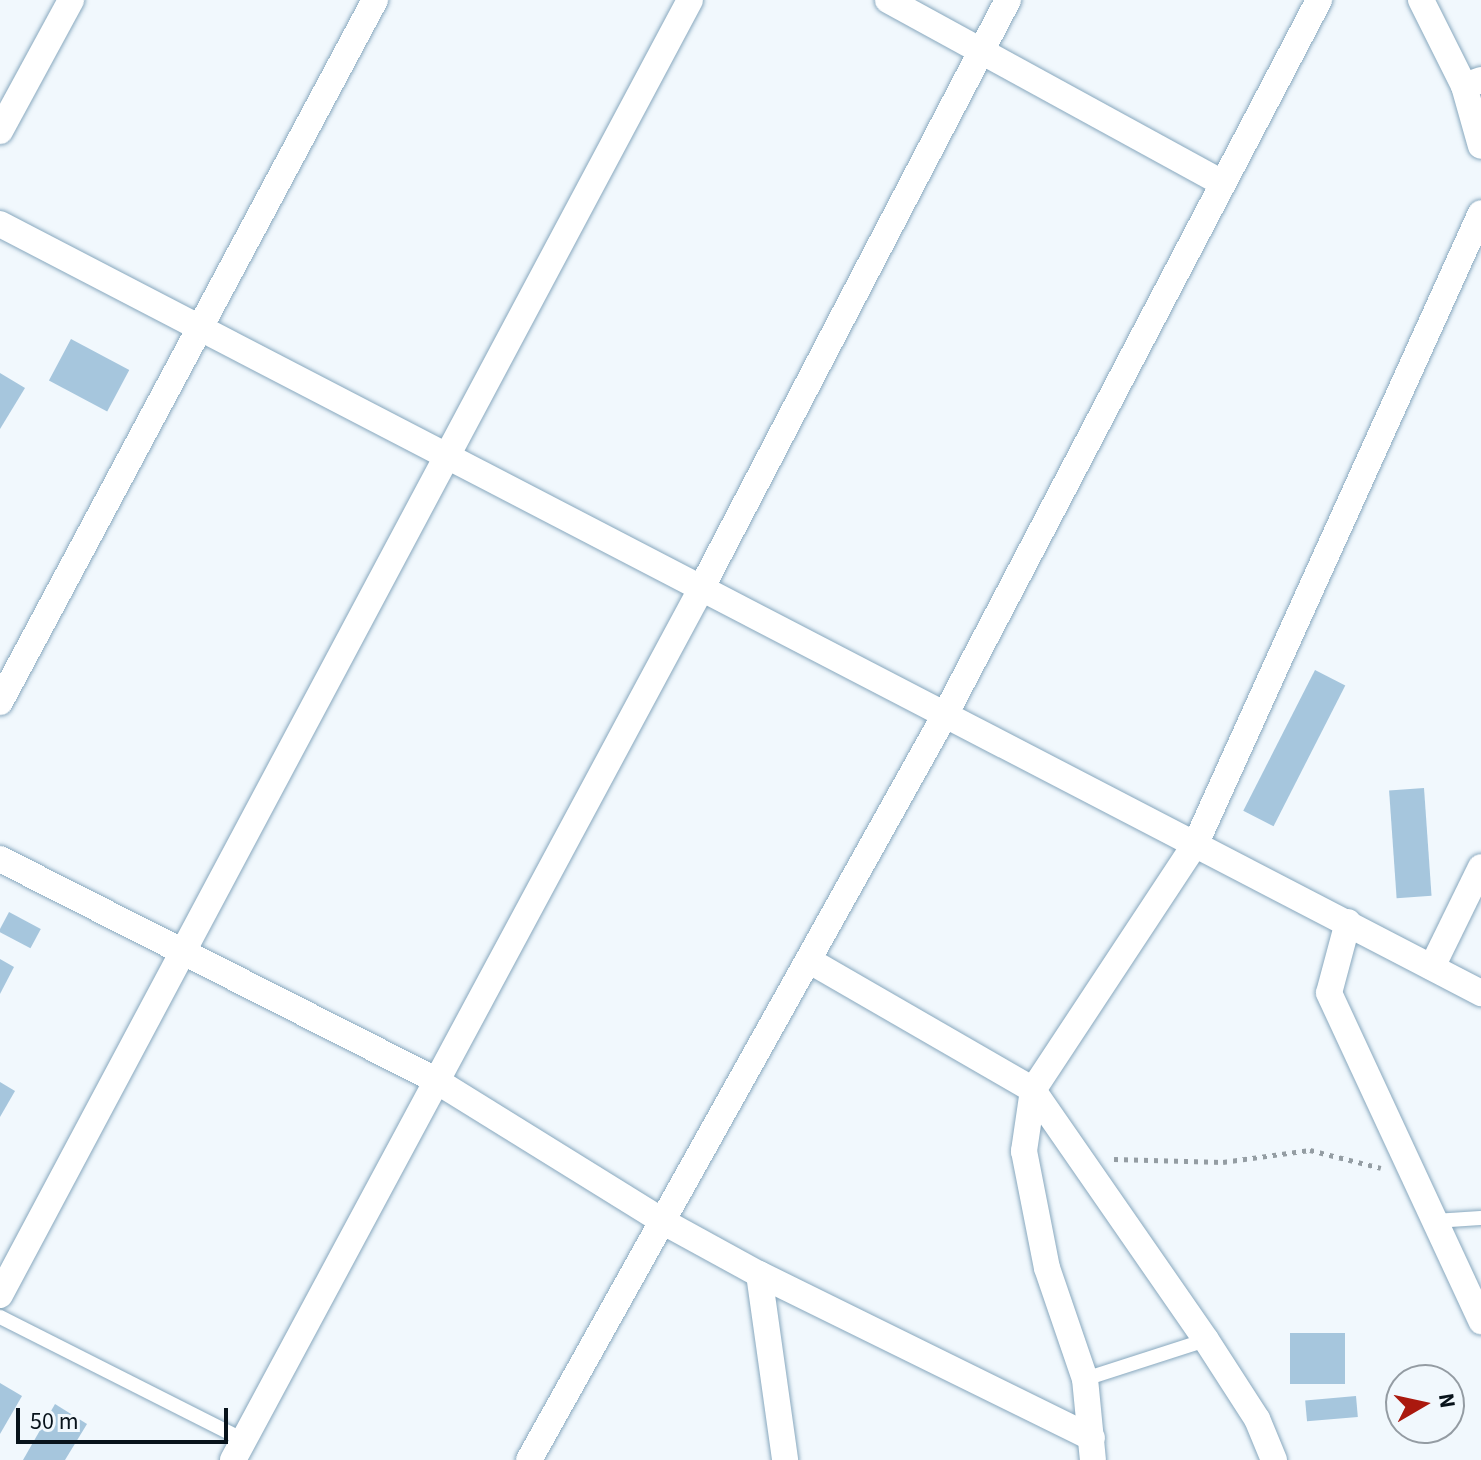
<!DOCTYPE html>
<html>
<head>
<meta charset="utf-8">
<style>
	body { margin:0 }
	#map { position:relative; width:1481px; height:1460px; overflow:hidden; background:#f1f8fd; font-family:"Source Sans 3",sans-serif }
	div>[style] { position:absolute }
	.building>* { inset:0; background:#a6c6dd; transform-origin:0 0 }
	.path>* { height:5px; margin-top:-2.5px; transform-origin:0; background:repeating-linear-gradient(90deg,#949da3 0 4px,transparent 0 10px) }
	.roads { filter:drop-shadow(0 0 2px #88a8be) drop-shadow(0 0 2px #88a8be) }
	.lane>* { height:14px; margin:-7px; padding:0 7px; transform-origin:7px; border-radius:7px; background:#fff }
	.street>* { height:26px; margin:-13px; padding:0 13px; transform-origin:13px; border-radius:13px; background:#fff }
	span { translate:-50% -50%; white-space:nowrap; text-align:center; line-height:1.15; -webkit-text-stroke:6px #f1f8fd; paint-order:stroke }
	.north { position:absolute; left:1385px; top:1364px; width:80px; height:80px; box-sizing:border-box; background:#f1f8fd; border:2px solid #949ca3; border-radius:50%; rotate:81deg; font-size:22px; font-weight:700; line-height:32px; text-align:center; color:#08131b }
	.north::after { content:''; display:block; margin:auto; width:28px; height:36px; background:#aa190e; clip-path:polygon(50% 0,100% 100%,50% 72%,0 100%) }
	.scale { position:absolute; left:16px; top:1408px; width:212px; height:36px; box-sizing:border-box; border:4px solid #08131b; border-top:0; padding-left:10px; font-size:24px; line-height:28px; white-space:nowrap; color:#08131b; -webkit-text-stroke:6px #f1f8fd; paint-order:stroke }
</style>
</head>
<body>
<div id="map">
	<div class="building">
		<i style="left:71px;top:339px;width:66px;height:47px;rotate:28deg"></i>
		<i style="clip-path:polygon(0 373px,25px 388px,0 429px)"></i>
		<i style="left:1315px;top:670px;width:34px;height:158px;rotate:27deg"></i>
		<i style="left:1424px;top:788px;width:108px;height:35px;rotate:86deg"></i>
		<i style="left:9px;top:912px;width:36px;height:22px;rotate:28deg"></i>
		<i style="clip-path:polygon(0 959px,14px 967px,0 994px)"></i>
		<i style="clip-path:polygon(0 1082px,15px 1091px,0 1117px)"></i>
		<i style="left:1290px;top:1333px;width:55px;height:51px"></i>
		<i style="clip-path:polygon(0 1383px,22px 1396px,0 1434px)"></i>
		<i style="left:1356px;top:1396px;width:21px;height:51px;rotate:85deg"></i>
		<i style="clip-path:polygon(55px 1404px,87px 1424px,65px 1460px,23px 1460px)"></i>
	</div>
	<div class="path">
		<i style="left:1114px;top:1159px;width:109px;rotate:1.6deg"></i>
		<i style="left:1223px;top:1162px;width:88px;rotate:-7.9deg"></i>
		<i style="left:1310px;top:1150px;width:73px;rotate:14.2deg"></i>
	</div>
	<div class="roads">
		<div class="lane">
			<i style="left:1434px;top:1221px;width:47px;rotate:-3.7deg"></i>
			<i style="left:0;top:1317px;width:272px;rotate:26.8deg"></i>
			<i style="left:1085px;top:1379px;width:127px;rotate:-17.9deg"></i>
		</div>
		<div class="street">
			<i style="left:888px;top:0;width:379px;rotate:28.7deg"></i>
			<i style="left:1421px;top:0;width:96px;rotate:63.4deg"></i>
			<i style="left:1464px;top:86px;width:18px;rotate:-19deg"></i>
			<i style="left:1464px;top:86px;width:62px;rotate:74.2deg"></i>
			<i style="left:0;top:131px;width:149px;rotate:-61.5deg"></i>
			<i style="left:0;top:224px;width:1669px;rotate:27.44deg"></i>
			<i style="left:0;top:702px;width:796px;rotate:-61.89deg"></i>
			<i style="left:0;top:859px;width:488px;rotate:26.9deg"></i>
			<i style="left:435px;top:1080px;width:267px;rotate:31.8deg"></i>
			<i style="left:662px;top:1221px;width:111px;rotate:28.7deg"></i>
			<i style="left:759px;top:1274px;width:371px;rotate:26.2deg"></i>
			<i style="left:1348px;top:922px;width:73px;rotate:105deg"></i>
			<i style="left:1329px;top:993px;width:362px;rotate:65.1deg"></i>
			<i style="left:810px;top:961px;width:258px;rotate:30deg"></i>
			<i style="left:1033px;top:1090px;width:62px;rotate:98.4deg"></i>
			<i style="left:1024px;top:1151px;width:119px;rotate:78.9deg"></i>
			<i style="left:1047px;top:1268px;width:117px;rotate:71.1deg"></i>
			<i style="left:1085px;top:1379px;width:81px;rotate:84.4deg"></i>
			<i style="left:1432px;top:967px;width:111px;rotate:-63.9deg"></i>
			<i style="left:759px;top:1274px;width:188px;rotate:82deg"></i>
			<i style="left:0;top:1295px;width:1467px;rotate:-61.95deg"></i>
			<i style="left:233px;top:1460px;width:991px;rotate:-61.75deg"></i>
			<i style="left:702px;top:587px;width:662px;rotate:-62.47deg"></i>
			<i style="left:529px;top:1460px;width:856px;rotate:-60.83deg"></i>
			<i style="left:946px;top:713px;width:805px;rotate:-62.38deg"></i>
			<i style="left:1274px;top:1460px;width:44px;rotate:-112.5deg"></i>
			<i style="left:1257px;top:1419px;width:94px;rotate:-122.8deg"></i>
			<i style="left:1206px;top:1340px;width:304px;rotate:-124.7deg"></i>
			<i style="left:1033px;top:1090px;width:296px;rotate:-56.6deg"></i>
			<i style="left:1196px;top:843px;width:691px;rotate:-65.66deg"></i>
		</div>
	</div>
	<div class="north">N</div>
	<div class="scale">50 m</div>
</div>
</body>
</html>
